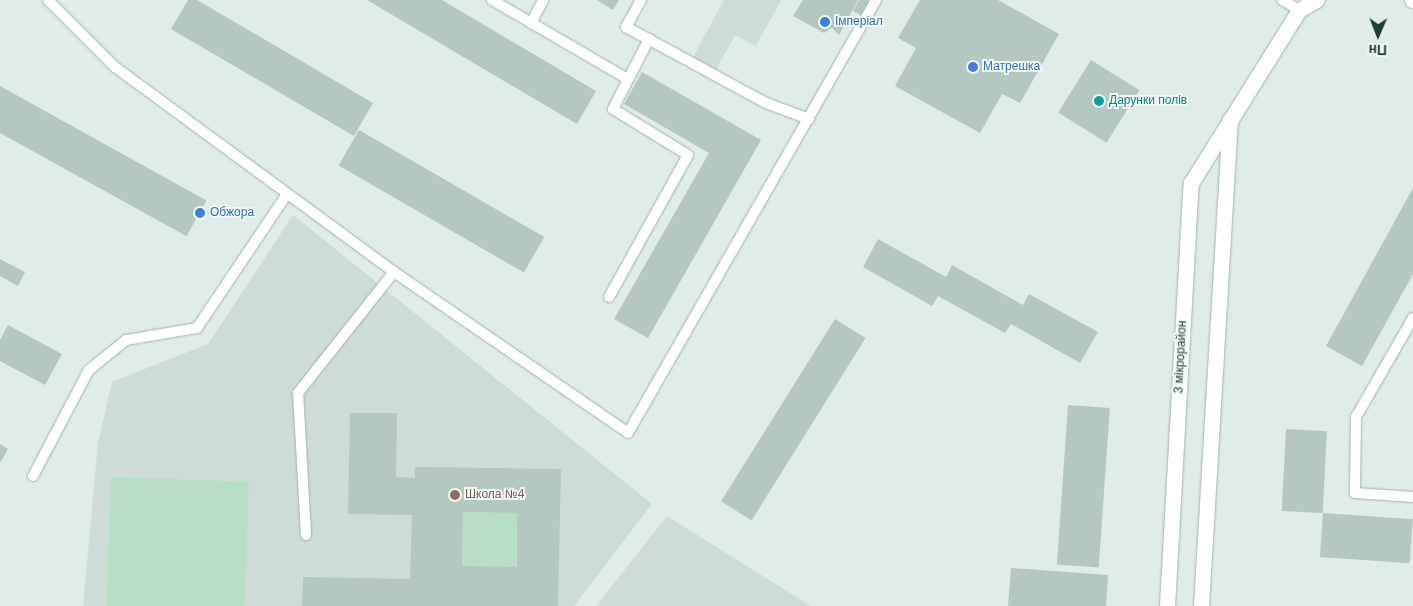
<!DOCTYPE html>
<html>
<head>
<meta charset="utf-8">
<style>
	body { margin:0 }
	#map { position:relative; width:1413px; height:606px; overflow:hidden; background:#e0ece7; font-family:Helvetica,sans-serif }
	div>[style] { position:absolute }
	.built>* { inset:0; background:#cedcd7 }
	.green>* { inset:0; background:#b7dfc5; transform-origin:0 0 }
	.building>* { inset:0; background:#b5c7c1; transform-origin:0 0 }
	.roads { filter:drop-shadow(0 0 1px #a2b4af) drop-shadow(0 0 1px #a2b4af) }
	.service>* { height:10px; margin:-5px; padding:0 5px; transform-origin:5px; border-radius:5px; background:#fff }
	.minor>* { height:15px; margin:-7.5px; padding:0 7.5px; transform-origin:7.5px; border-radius:7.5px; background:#fff }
	.dots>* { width:14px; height:14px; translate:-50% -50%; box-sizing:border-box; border:2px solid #f0f8f5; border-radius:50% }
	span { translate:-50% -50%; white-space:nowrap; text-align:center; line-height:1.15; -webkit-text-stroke:4px #f0f8f5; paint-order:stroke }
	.shop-label { font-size:12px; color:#366cbe }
	.left { translate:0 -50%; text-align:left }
	.culture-label { font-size:12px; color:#0d838f }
	.street-label { font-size:12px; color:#1f3d38 }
	.education-label { font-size:12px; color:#785e54 }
	.north { position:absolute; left:1353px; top:10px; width:50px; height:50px; -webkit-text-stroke:4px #f0f8f5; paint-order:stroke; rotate:181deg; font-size:14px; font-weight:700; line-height:20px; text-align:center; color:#1f3d38 }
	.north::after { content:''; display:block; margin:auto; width:18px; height:22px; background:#1f3d38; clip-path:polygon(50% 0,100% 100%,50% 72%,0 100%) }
</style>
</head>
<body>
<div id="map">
	<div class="built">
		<i style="clip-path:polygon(724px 0,781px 0,756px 46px,735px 35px,716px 70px,693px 57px)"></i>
		<i style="clip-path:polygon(293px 215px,652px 504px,574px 606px,83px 606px,98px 443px,112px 382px,208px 344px)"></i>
		<i style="clip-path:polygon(667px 516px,811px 606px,596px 606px)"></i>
	</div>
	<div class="green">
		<i style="left:111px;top:477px;width:138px;height:129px;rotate:2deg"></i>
		<i style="left:463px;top:512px;width:54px;height:54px;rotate:1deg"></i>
	</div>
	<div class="building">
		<i style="clip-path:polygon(188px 0,197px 0,373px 103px,354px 136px,171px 29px)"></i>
		<i style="clip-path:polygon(367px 0,442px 0,596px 91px,577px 124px)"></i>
		<i style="clip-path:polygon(597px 0,619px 0,613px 10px)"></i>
		<i style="clip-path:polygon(803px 0,858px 0,839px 35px,832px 28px,824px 33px,793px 16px)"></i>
		<i style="clip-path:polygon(859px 0,868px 0,870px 7px,864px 17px,853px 11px)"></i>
		<i style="clip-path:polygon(920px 0,998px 0,1059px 34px,1020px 103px,1002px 94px,980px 133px,895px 86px,916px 48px,898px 38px)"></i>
		<i style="left:1091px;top:60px;width:57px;height:62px;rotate:32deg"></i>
		<i style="clip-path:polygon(642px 72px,761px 140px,648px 338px,614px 319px,709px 153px,624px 104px)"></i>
		<i style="left:0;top:86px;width:236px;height:41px;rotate:29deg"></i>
		<i style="left:359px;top:130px;width:214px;height:41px;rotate:30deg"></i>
		<i style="clip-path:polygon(1413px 188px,1413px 274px,1362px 366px,1326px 346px)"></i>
		<i style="clip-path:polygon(878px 239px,946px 277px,952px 265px,1023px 305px,1029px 294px,1098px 332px,1080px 363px,1011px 324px,1005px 333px,938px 296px,932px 306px,863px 267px)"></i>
		<i style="clip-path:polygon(0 259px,25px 272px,18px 286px,0 276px)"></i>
		<i style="left:835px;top:319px;width:36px;height:215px;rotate:32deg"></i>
		<i style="clip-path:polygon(8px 325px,62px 354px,45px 385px,0 361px,0 340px)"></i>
		<i style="left:1068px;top:405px;width:42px;height:160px;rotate:4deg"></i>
		<i style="clip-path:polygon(evenodd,350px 413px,397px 413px,396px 477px,415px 478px,415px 467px,561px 469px,558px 606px,302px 606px,303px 577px,410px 579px,412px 515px,348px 514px,350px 413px,463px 512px,517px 513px,517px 567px,462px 566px,463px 512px)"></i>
		<i style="left:1286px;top:429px;width:41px;height:82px;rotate:3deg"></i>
		<i style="clip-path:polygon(0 444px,8px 449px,0 463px)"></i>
		<i style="left:1323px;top:513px;width:90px;height:44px;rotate:4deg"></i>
		<i style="clip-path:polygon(1011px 568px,1108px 575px,1106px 606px,1008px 606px)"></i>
	</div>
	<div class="roads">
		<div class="service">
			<i style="left:48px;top:0;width:95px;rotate:45deg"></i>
			<i style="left:115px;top:67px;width:346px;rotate:36.3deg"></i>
			<i style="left:394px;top:272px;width:284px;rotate:34.5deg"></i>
			<i style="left:628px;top:433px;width:499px;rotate:-60.2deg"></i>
			<i style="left:492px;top:0;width:157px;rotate:30.2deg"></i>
			<i style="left:641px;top:0;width:31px;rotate:119deg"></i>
			<i style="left:626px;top:27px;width:159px;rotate:28.5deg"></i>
			<i style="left:766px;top:103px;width:46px;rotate:20.4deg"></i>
			<i style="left:1282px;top:0;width:20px;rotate:30deg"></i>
			<i style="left:531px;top:23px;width:26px;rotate:-62deg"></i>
			<i style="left:609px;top:297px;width:162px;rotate:-60.9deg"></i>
			<i style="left:688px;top:155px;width:88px;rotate:-148.5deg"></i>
			<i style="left:613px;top:109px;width:79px;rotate:-62.8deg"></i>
			<i style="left:1413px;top:318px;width:114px;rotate:119.9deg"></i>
			<i style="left:1356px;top:417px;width:76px;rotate:90.8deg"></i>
			<i style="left:1355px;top:493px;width:58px;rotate:3.9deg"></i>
			<i style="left:33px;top:476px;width:120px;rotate:-62.2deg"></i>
			<i style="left:89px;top:370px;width:48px;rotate:-39deg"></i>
			<i style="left:126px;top:340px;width:72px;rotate:-9.6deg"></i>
			<i style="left:197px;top:328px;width:161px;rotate:-56.1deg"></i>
			<i style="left:306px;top:535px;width:142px;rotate:-93.2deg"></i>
			<i style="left:298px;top:393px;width:154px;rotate:-51.6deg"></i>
		</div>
		<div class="minor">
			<i style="left:1412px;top:0;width:1px"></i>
			<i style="left:1167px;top:606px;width:424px;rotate:-86.8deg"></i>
			<i style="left:1191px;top:183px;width:204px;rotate:-58deg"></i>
			<i style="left:1299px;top:10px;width:20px;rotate:-30deg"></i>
			<i style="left:1201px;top:606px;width:487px;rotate:-86.6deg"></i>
		</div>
	</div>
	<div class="dots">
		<i style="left:825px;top:22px;background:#3f7fe0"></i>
		<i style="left:973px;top:67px;background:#3f7fe0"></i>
		<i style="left:1099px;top:101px;background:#0f9aa8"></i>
		<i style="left:200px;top:213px;background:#3f7fe0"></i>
		<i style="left:455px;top:495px;background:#8d6e63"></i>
	</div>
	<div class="shop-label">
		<span class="left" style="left:835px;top:22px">Імперіал</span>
		<span class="left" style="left:983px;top:67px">Матрешка</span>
		<span class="left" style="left:210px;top:213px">Обжора</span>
	</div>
	<div class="culture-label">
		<span class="left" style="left:1109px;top:101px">Дарунки полів</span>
	</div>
	<div class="street-label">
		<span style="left:1181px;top:357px;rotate:-87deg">3 мікрорайон</span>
	</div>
	<div class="education-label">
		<span class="left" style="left:465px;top:495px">Школа №4</span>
	</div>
	<div class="north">Пн</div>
</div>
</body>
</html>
